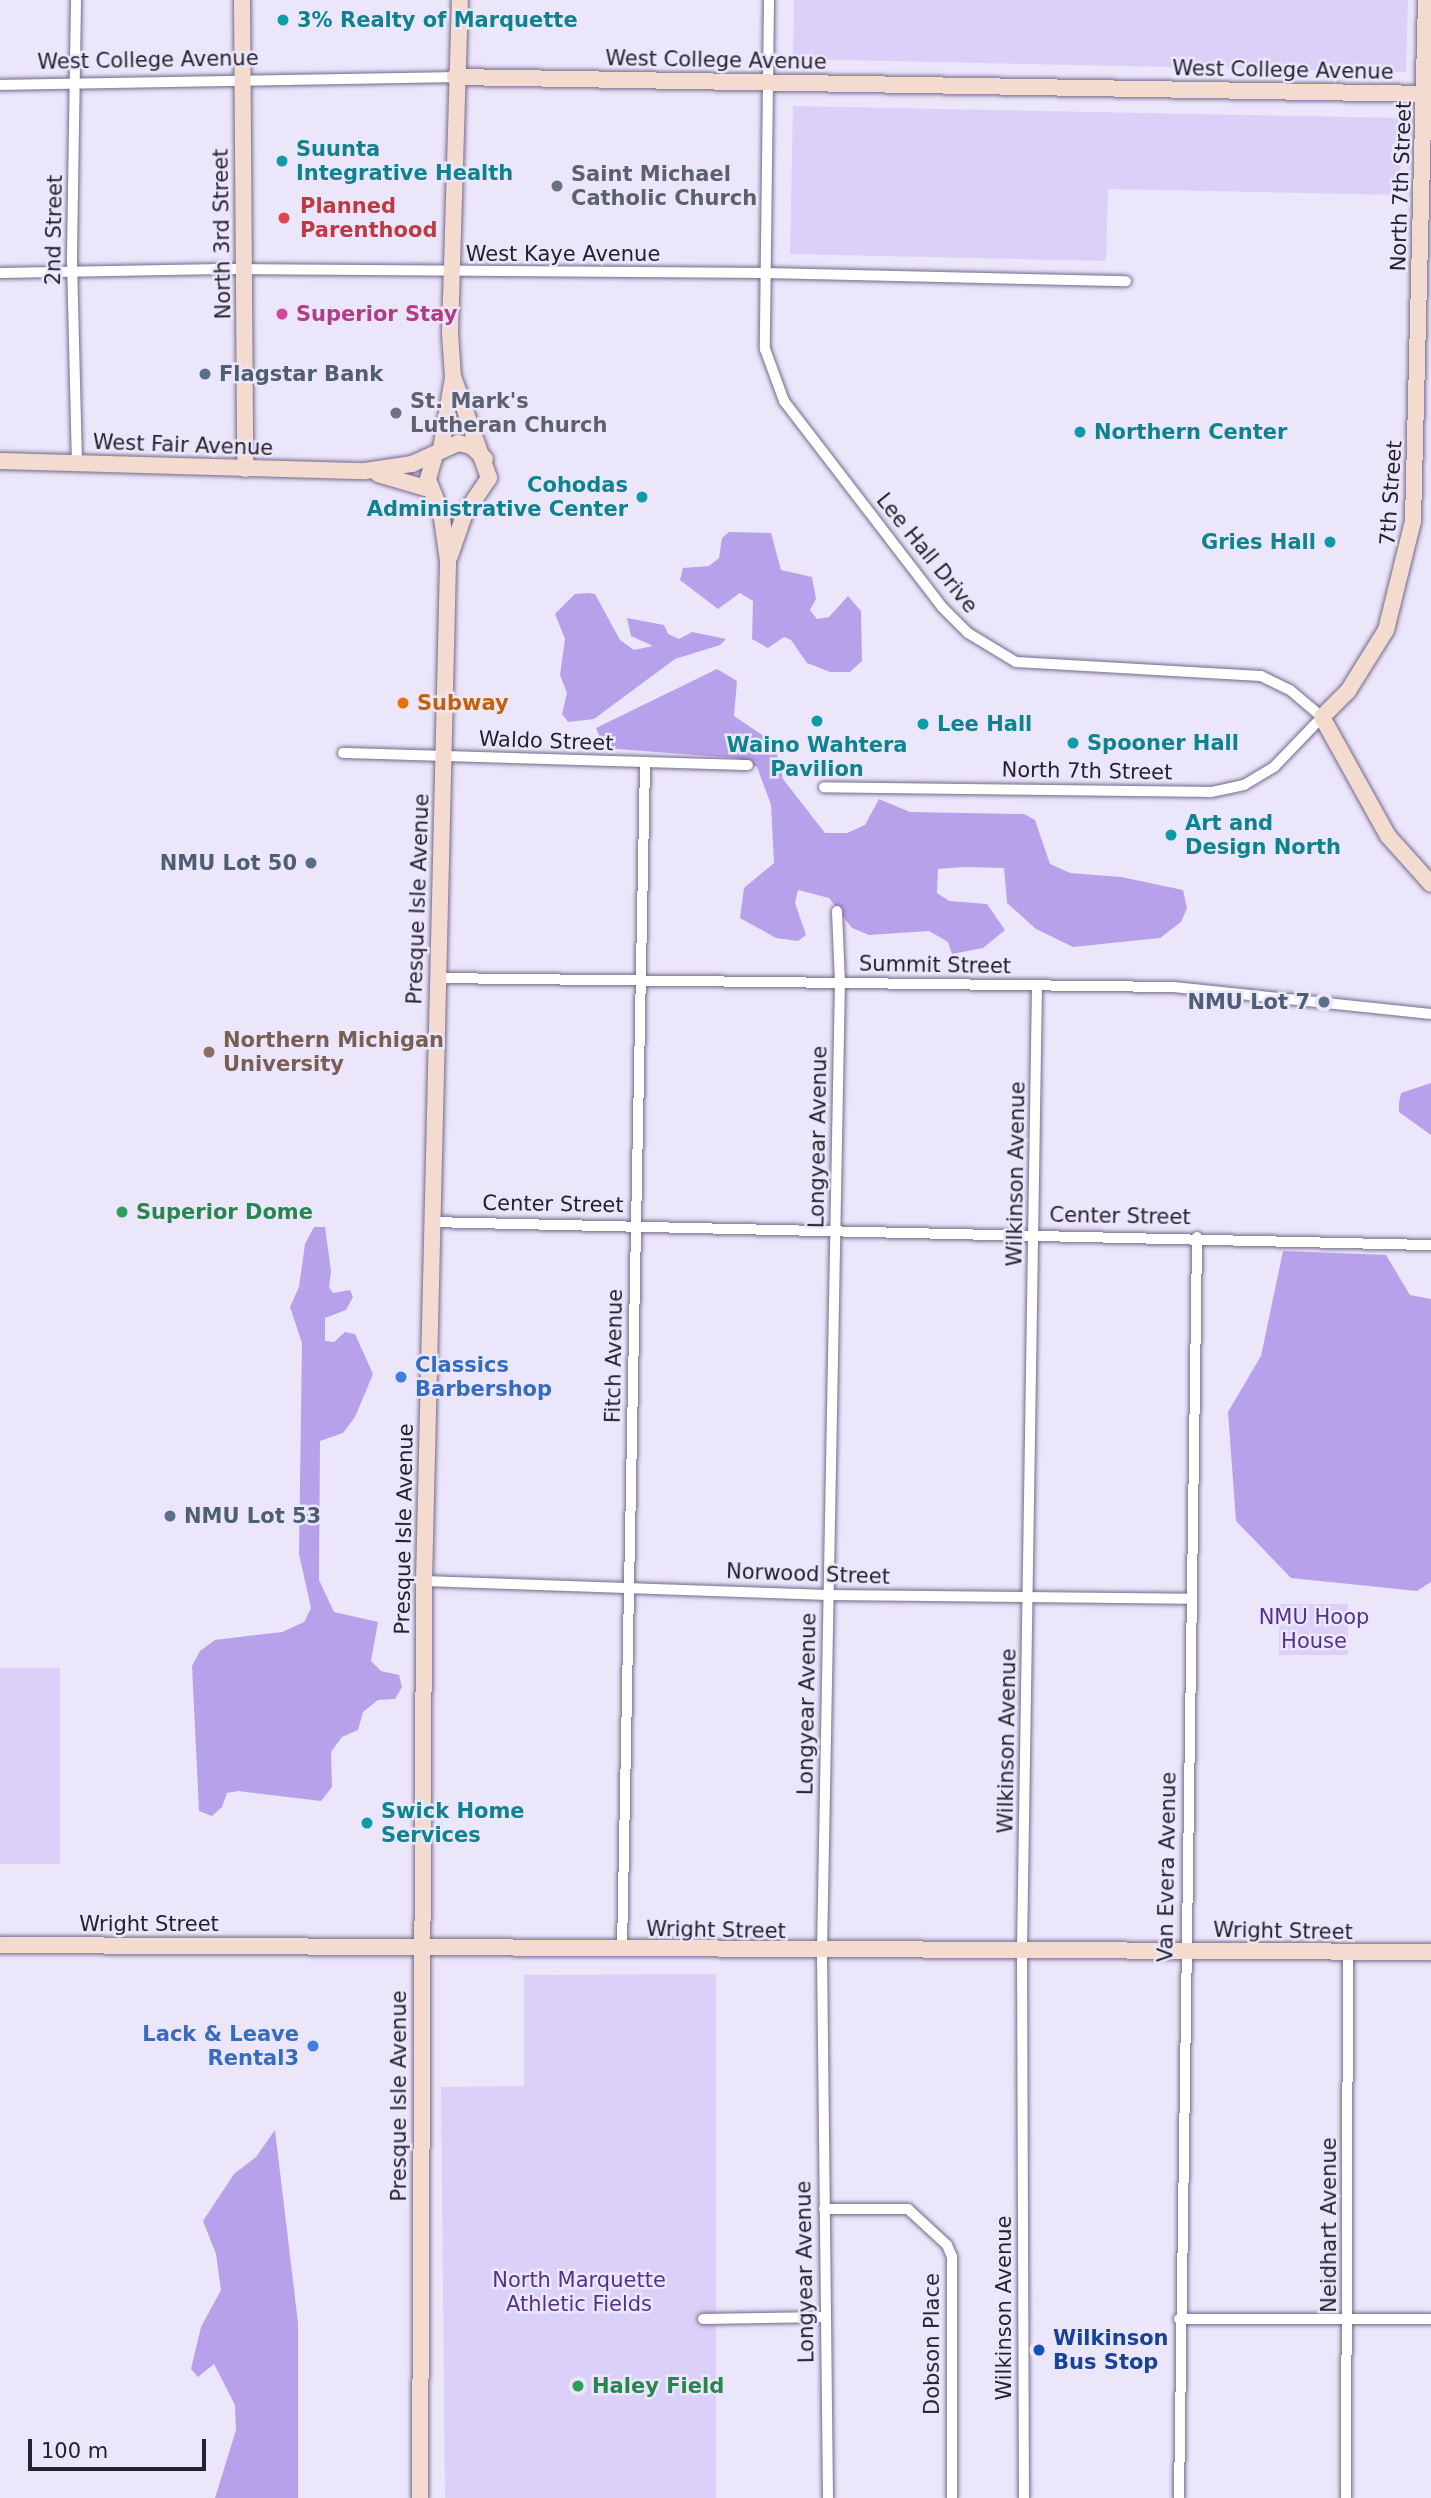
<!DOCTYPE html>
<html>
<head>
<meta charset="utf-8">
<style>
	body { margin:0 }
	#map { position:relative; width:1431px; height:2498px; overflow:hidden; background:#ece6fb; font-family:"DejaVu Sans",sans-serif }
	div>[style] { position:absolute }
	.green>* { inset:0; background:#dbd0f7; transform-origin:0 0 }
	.forest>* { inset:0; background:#b8a1eb }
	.roads { filter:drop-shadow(0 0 2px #736a89) drop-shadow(0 0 2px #736a89) }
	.street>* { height:10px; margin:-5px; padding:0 5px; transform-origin:5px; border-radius:5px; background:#fff }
	.secondary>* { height:16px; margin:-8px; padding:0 8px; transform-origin:8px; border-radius:8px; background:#f3dbd0 }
	.dots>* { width:19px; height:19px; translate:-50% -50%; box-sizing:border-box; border:4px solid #ece6fb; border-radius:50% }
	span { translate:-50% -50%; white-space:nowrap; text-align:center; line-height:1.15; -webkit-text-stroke:5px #ece6fb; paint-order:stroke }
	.culture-label { font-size:21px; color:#0d838f; font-weight:700 }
	.left { translate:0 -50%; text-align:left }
	.right { translate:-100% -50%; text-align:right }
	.street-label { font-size:21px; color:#25212e }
	.worship-label { font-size:21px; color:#5b616d; font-weight:700 }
	.health-label { font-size:21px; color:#be3a42; font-weight:700 }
	.hotel-label { font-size:21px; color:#b23c85; font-weight:700 }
	.service-label { font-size:21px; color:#4e5e75; font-weight:700 }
	.food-label { font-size:21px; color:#c56008; font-weight:700 }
	.education-label { font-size:21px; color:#785e54; font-weight:700 }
	.leisure-label { font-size:21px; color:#27864d; font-weight:700 }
	.shop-label { font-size:21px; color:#366cbe; font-weight:700 }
	.park-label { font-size:21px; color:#533287 }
	.transit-label { font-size:21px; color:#164399; font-weight:700 }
	.scale { position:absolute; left:28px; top:2439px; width:178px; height:32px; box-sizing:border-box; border:4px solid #25212e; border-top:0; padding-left:9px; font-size:21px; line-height:24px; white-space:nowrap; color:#25212e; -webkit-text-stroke:5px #ece6fb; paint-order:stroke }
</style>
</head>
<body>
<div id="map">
	<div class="green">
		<i style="clip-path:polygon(794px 0,1408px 0,1406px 72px,793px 59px)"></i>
		<i style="clip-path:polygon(793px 106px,1401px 118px,1400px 195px,1108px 189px,1106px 261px,790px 254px)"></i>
		<i style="left:1279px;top:1604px;width:69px;height:51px"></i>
		<i style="left:0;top:1668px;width:60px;height:196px"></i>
		<i style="clip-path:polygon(716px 1974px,716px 2498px,445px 2498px,441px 2087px,524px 2086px,524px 1975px)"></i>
	</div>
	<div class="forest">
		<i style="clip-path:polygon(729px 532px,771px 533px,781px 570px,812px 577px,816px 599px,810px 610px,817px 619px,829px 617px,848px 596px,861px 611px,862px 661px,850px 672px,830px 672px,807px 663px,791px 640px,784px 637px,768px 648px,752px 639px,753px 601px,740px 593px,718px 609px,680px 580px,683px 568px,709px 566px,719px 558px,722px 538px)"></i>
		<i style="clip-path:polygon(588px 593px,595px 594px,620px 640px,634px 650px,653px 646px,631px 636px,627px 618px,664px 625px,668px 634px,679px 639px,692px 632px,726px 639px,720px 645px,675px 659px,594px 719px,568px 722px,562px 714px,567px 693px,560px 675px,565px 639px,555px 614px,575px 594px)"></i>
		<i style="clip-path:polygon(717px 669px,737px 681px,734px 716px,774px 743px,783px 779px,825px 833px,847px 833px,865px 825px,879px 799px,910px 812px,1024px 814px,1035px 820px,1050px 864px,1070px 873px,1121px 877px,1183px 890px,1187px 908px,1181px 922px,1160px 938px,1073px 947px,1036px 929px,1007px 903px,1004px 868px,964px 867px,938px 869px,937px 893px,949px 901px,987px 904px,1005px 930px,983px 948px,952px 954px,948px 942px,929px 931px,869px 935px,852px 928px,829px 898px,798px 890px,795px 903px,806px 935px,798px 941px,776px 938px,740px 918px,744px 888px,774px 863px,771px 805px,757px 767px,735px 758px,604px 748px,596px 728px)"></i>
		<i style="clip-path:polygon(1431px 1083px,1431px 1135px,1399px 1112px,1399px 1103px,1401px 1093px)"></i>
		<i style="clip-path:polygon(314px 1227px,325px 1227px,331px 1271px,329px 1287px,333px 1293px,350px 1290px,353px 1297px,346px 1310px,325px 1318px,325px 1341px,334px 1342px,345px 1332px,355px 1334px,373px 1374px,355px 1417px,343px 1433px,320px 1441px,319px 1580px,334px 1612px,378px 1622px,371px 1661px,381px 1671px,399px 1675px,402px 1687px,395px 1699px,378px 1700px,363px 1712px,358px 1730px,342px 1737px,331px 1752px,332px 1787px,321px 1801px,238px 1791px,227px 1793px,222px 1807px,212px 1816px,199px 1811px,192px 1666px,200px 1651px,215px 1640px,282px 1632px,304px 1622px,311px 1608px,299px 1554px,302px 1343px,290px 1307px,299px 1287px,305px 1244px)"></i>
		<i style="clip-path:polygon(1283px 1251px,1386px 1255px,1410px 1295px,1431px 1299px,1431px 1582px,1417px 1591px,1291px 1578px,1236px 1521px,1228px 1412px,1261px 1356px)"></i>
		<i style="clip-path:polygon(275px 2130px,298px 2323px,298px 2498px,215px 2498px,236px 2430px,235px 2405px,214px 2364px,198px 2377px,191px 2369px,201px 2327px,221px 2290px,216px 2254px,203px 2221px,234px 2174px,256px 2157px)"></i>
	</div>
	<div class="roads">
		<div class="street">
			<i style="left:76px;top:0;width:260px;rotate:90.9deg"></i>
			<i style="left:72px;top:260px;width:202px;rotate:88.6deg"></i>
			<i style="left:769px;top:0;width:349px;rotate:90.7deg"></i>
			<i style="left:765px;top:349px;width:55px;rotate:69.9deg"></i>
			<i style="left:784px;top:401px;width:261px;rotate:52.5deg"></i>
			<i style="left:943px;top:608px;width:35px;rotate:45deg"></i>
			<i style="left:968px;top:633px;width:56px;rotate:31.1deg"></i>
			<i style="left:1016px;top:662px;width:245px;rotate:3.3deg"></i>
			<i style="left:1261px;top:676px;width:32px;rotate:26deg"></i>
			<i style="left:1290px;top:690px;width:42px;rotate:40.2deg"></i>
			<i style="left:1322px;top:717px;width:69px;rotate:133.8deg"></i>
			<i style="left:1274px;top:767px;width:35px;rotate:149deg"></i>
			<i style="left:1244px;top:785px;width:35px;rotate:168deg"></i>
			<i style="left:1210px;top:792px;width:386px;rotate:-179.3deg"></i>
			<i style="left:0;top:85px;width:455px;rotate:-1deg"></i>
			<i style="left:0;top:273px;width:223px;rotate:-1deg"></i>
			<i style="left:223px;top:269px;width:543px;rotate:0.42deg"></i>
			<i style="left:766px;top:273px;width:360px;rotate:1.3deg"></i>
			<i style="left:343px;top:753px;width:405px;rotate:1.7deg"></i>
			<i style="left:437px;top:978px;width:737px;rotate:0.7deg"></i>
			<i style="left:1174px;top:987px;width:258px;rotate:6deg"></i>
			<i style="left:430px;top:1222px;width:1001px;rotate:1.32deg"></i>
			<i style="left:424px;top:1581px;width:404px;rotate:2deg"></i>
			<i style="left:828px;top:1595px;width:362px;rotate:0.6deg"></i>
			<i style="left:622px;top:1950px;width:1187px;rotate:-88.89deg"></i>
			<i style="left:824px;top:2209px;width:84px"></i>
			<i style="left:908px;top:2209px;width:53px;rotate:42.7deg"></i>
			<i style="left:947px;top:2245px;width:13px;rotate:67deg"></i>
			<i style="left:952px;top:2257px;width:241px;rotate:90deg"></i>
			<i style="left:703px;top:2319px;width:122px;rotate:-0.9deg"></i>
			<i style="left:1179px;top:2319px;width:252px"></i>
			<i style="left:828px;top:2498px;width:546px;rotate:-90.63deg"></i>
			<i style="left:822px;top:1952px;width:969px;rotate:-88.94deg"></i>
			<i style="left:840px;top:983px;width:72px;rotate:-92.4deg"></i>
			<i style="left:1024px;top:2498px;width:548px;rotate:-90.21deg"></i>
			<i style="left:1022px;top:1950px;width:965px;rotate:-89.11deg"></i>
			<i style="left:1179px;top:2498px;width:1261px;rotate:-89.18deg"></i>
			<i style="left:1346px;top:2498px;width:545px;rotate:-89.79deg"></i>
		</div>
		<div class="secondary">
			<i style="left:242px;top:0;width:469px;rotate:89.6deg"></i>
			<i style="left:1426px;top:0;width:521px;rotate:91.43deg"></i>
			<i style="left:1413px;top:521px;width:112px;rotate:103.9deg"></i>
			<i style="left:1386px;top:630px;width:72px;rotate:121.9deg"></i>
			<i style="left:1348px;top:691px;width:37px;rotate:135deg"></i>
			<i style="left:1322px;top:717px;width:136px;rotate:61deg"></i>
			<i style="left:1388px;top:836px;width:64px;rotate:48.1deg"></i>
			<i style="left:455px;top:77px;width:976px;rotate:1deg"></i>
			<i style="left:441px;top:449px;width:73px;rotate:-80.5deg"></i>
			<i style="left:453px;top:377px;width:44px;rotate:-93.9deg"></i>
			<i style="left:450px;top:333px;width:333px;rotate:-88.3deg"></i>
			<i style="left:0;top:461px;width:365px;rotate:1.6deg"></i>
			<i style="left:365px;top:471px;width:48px;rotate:-8.5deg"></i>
			<i style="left:412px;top:464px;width:51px;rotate:-24.5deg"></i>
			<i style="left:458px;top:443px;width:13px;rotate:13deg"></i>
			<i style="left:471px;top:446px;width:19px;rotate:43deg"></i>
			<i style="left:378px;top:474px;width:56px;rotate:16.5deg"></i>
			<i style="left:450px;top:556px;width:43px;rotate:-71.1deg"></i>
			<i style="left:464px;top:515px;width:45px;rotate:-56deg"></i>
			<i style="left:489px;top:478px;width:105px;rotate:-109.5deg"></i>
			<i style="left:0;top:1945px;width:1431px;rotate:0.28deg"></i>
			<i style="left:420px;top:2498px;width:917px;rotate:-89.75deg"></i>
			<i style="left:424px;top:1581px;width:1020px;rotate:-88.65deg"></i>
			<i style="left:448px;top:561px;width:49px;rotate:-98.1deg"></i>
			<i style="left:441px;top:512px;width:35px;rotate:-112deg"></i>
			<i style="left:428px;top:479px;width:26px;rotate:-74deg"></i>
		</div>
	</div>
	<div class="dots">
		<i style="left:283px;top:20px;background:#0f9aa8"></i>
		<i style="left:282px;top:161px;background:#0f9aa8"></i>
		<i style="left:557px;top:186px;background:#6b7280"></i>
		<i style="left:284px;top:218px;background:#e0444e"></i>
		<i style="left:282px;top:314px;background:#d1479c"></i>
		<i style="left:205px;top:374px;background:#5c6f8a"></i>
		<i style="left:396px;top:413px;background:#6b7280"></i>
		<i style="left:1080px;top:432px;background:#0f9aa8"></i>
		<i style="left:642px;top:497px;background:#0f9aa8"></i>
		<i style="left:1330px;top:542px;background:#0f9aa8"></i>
		<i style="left:403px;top:703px;background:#e8710a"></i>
		<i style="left:817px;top:721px;background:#0f9aa8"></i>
		<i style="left:923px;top:724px;background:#0f9aa8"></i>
		<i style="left:1073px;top:743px;background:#0f9aa8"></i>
		<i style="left:1171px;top:835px;background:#0f9aa8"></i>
		<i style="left:311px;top:863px;background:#5c6f8a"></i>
		<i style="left:1324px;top:1002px;background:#5c6f8a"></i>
		<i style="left:209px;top:1052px;background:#8d6e63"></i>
		<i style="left:122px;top:1212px;background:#2e9e5b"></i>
		<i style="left:401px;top:1377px;background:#3f7fe0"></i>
		<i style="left:170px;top:1516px;background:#5c6f8a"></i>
		<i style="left:367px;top:1823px;background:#0f9aa8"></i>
		<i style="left:313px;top:2046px;background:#3f7fe0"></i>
		<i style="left:1039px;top:2350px;background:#1a4fb4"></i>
		<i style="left:578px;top:2386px;background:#2e9e5b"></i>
	</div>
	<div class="culture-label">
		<span class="left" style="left:297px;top:20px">3% Realty of Marquette</span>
		<span class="left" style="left:296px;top:161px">Suunta<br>Integrative Health</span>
		<span class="left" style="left:1094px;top:432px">Northern Center</span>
		<span class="right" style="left:628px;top:497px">Cohodas<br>Administrative Center</span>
		<span class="right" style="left:1316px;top:542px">Gries Hall</span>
		<span class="left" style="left:937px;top:724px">Lee Hall</span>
		<span class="left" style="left:1087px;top:743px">Spooner Hall</span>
		<span style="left:817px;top:757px">Waino Wahtera<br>Pavilion</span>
		<span class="left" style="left:1185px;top:835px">Art and<br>Design North</span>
		<span class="left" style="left:381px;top:1823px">Swick Home<br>Services</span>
	</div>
	<div class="street-label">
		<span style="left:148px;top:60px;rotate:-1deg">West College Avenue</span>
		<span style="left:716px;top:60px;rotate:1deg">West College Avenue</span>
		<span style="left:1283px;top:70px;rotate:1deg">West College Avenue</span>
		<span style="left:1401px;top:186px;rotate:-88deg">North 7th Street</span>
		<span style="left:54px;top:230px;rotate:-89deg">2nd Street</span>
		<span style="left:222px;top:234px;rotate:-91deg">North 3rd Street</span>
		<span style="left:563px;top:254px">West Kaye Avenue</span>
		<span style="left:183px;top:445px;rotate:2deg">West Fair Avenue</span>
		<span style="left:1391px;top:493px;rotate:-86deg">7th Street</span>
		<span style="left:927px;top:553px;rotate:51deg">Lee Hall Drive</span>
		<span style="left:546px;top:741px;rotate:2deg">Waldo Street</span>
		<span style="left:1087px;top:771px;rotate:1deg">North 7th Street</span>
		<span style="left:418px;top:899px;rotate:-88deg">Presque Isle Avenue</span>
		<span style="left:935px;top:965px;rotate:1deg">Summit Street</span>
		<span style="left:818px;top:1137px;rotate:-89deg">Longyear Avenue</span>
		<span style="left:1016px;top:1174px;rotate:-89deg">Wilkinson Avenue</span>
		<span style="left:553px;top:1204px;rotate:1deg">Center Street</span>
		<span style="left:1120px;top:1216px;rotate:1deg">Center Street</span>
		<span style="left:614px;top:1356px;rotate:-89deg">Fitch Avenue</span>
		<span style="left:404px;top:1529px;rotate:-89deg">Presque Isle Avenue</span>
		<span style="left:808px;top:1574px;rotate:2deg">Norwood Street</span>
		<span style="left:807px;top:1704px;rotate:-89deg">Longyear Avenue</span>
		<span style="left:1007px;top:1741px;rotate:-89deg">Wilkinson Avenue</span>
		<span style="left:1167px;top:1867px;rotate:-89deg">Van Evera Avenue</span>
		<span style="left:149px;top:1924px">Wright Street</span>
		<span style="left:716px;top:1930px;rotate:1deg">Wright Street</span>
		<span style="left:1283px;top:1931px;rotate:1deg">Wright Street</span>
		<span style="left:399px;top:2096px;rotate:-90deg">Presque Isle Avenue</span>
		<span style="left:1329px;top:2225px;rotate:-90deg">Neidhart Avenue</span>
		<span style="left:805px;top:2272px;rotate:-91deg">Longyear Avenue</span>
		<span style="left:1004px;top:2308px;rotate:-90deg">Wilkinson Avenue</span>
		<span style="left:932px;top:2344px;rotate:-90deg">Dobson Place</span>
	</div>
	<div class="worship-label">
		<span class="left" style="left:571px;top:186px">Saint Michael<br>Catholic Church</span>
		<span class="left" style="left:410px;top:413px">St. Mark's<br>Lutheran Church</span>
	</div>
	<div class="health-label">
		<span class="left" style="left:300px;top:218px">Planned<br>Parenthood</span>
	</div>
	<div class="hotel-label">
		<span class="left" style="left:296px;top:314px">Superior Stay</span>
	</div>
	<div class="service-label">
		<span class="left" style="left:219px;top:374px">Flagstar Bank</span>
		<span class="right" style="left:297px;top:863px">NMU Lot 50</span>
		<span class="right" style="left:1310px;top:1002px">NMU Lot 7</span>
		<span class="left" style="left:184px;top:1516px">NMU Lot 53</span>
	</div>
	<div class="food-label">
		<span class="left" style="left:417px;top:703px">Subway</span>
	</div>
	<div class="education-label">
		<span class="left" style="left:223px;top:1052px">Northern Michigan<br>University</span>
	</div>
	<div class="leisure-label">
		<span class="left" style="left:136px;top:1212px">Superior Dome</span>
		<span class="left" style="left:592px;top:2386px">Haley Field</span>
	</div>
	<div class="shop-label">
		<span class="left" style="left:415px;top:1377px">Classics<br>Barbershop</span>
		<span class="right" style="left:299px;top:2046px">Lack &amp; Leave<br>Rental3</span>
	</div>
	<div class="park-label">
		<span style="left:1314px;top:1629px">NMU Hoop<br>House</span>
		<span style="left:579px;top:2292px">North Marquette<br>Athletic Fields</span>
	</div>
	<div class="transit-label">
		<span class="left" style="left:1053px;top:2350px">Wilkinson<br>Bus Stop</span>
	</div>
	<div class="scale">100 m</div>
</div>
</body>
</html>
